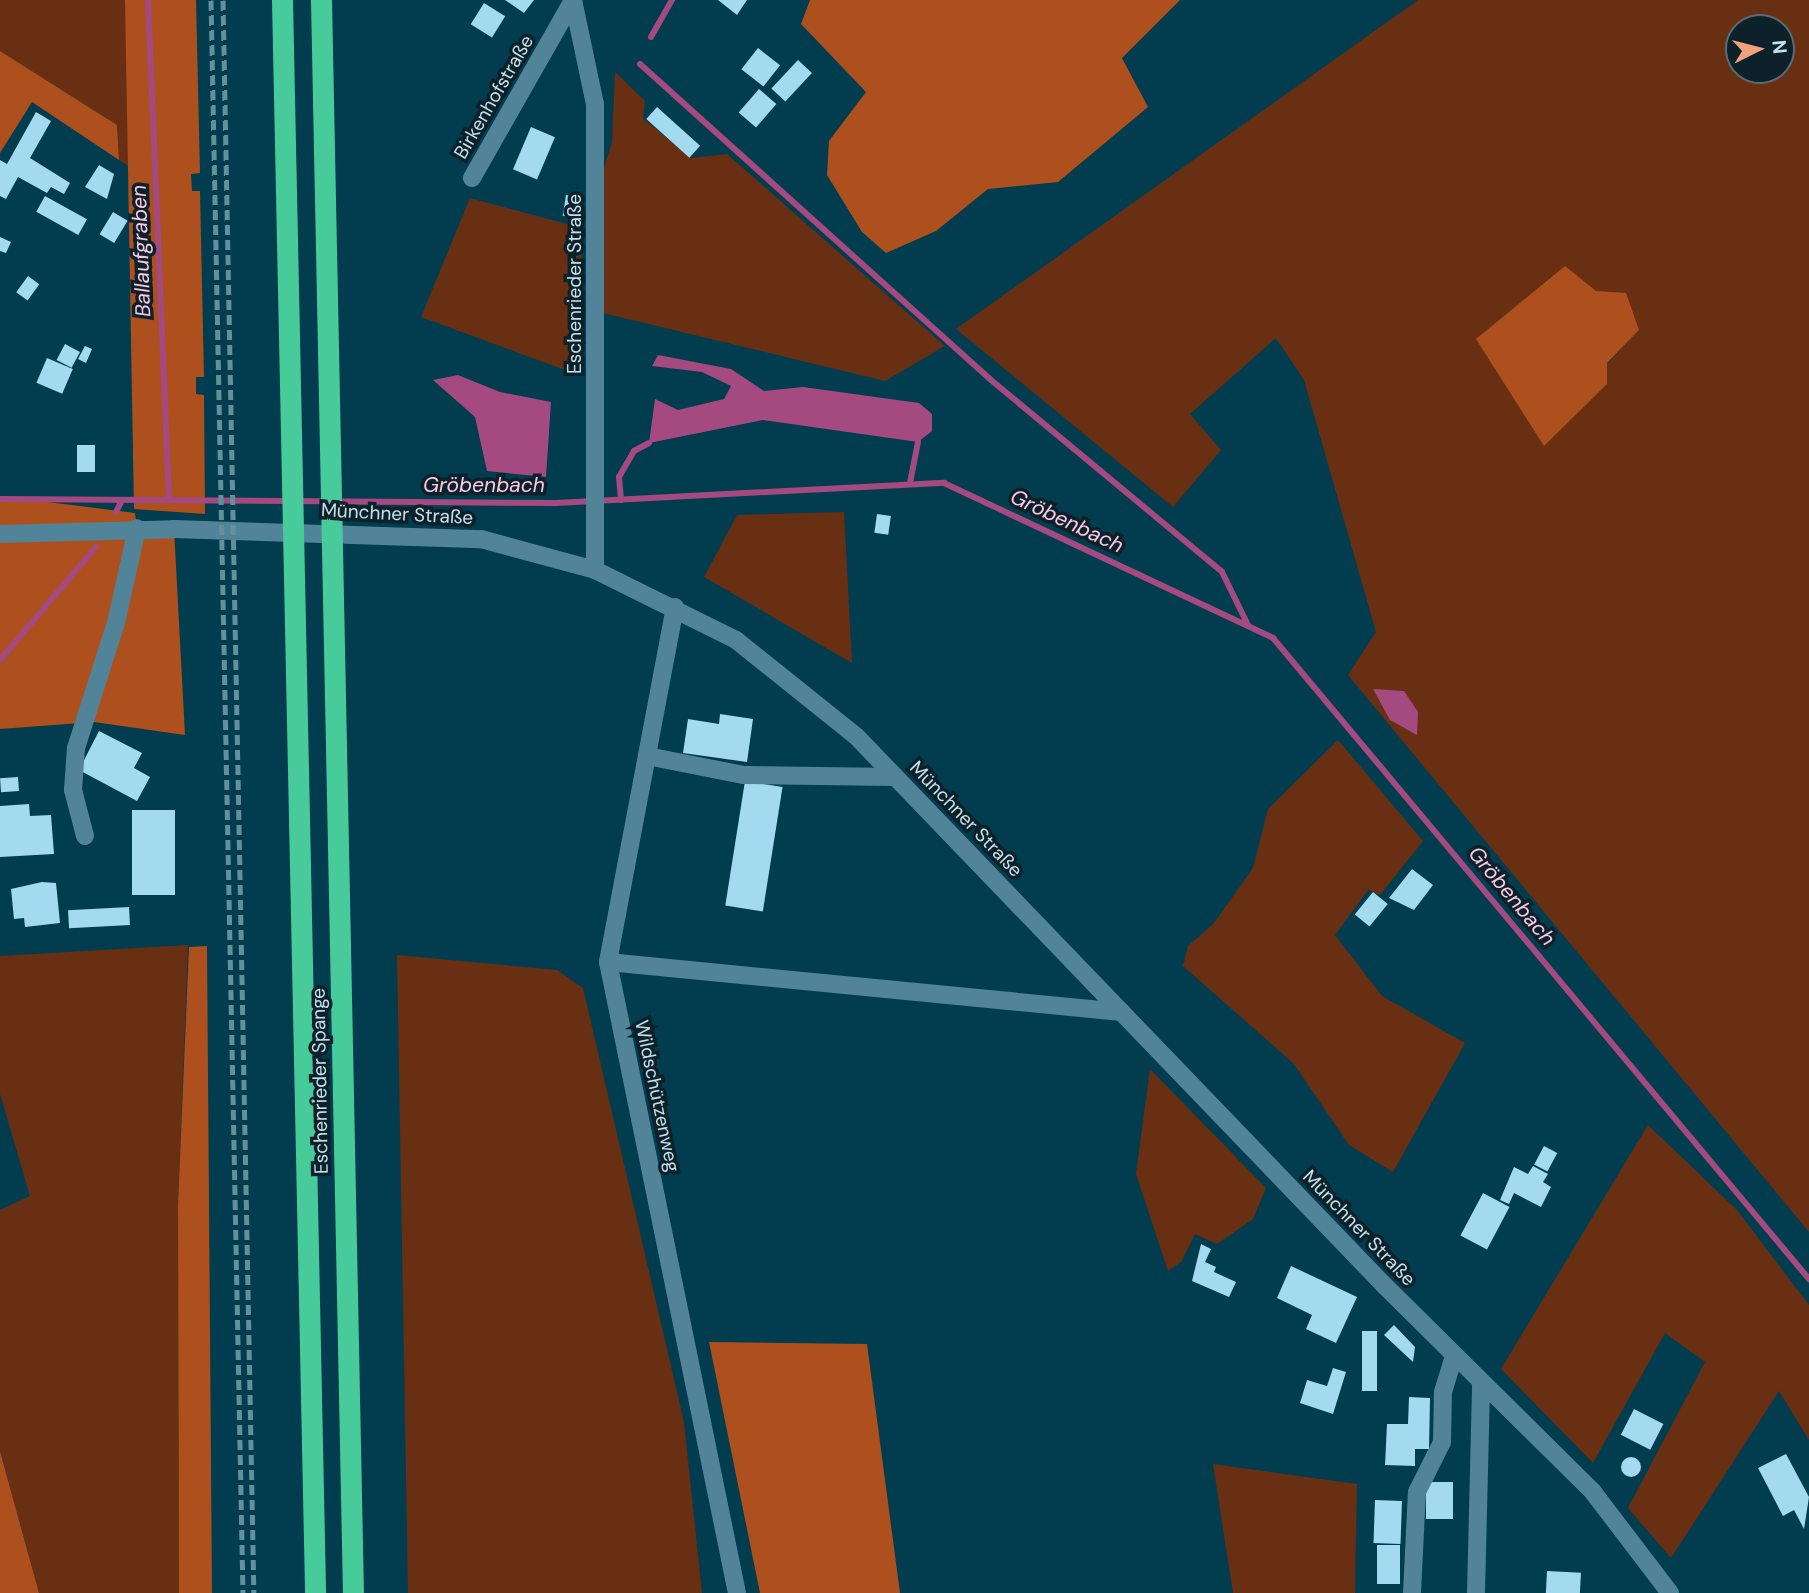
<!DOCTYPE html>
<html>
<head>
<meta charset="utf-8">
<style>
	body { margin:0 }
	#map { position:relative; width:1809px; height:1593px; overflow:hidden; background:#013d4f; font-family:"DM Sans",sans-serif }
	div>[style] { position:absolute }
	.green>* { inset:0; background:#682f12 }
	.forest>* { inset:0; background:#ae501d }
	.water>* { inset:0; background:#a54981 }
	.stream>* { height:6px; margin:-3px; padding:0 3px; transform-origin:3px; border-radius:3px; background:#a54981 }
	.building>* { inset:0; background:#a4daf0; transform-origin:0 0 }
	.round { border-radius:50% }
	.minor>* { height:18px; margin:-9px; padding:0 9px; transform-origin:9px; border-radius:9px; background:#518498 }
	.highway>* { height:21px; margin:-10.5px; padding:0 10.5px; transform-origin:10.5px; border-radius:10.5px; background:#47cb9b }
	.rail>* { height:5px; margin-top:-2.5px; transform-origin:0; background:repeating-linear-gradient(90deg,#648f9d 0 10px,transparent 0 15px) }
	span { translate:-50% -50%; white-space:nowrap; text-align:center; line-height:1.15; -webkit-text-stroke:7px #0c2129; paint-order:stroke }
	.street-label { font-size:19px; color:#c6e0eb }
	.water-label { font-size:21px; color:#fcc9e4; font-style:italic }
	.north { position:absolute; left:1725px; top:14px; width:70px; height:70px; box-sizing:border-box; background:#0c2129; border:2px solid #566d77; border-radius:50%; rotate:84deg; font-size:19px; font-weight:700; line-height:28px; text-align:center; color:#c6e0eb }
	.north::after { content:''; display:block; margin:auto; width:24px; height:32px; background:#f1a17d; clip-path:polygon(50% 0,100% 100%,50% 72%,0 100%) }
</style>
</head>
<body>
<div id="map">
	<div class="green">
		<i style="clip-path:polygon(0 0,125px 0,132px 168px,119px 160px,117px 125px,0 51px)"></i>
		<i style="clip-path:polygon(evenodd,1418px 0,1809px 0,1809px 1232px,1348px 675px,1376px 632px,1304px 380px,1276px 338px,1190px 414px,1221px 450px,1173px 507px,956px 329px,1418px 0,1739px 28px,1781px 28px,1781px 70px,1739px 70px,1739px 28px,1418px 0,1565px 266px,1639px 330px,1607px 364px,1565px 266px)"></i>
		<i style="clip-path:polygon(615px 72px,645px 101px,643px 118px,691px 158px,727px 154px,945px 346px,885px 381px,603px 313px,604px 167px,612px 143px)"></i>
		<i style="clip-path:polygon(470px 198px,582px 228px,581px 376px,421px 317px)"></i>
		<i style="clip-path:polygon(844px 512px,852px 663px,704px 577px,737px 515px)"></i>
		<i style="clip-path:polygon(1338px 740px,1423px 841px,1380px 895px,1368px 890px,1335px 935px,1382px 996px,1465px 1043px,1393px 1172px,1349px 1145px,1294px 1064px,1183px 966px,1188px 946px,1214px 923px,1253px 868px,1268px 809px)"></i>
		<i style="clip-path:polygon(188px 945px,178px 1204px,179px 1593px,39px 1593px,0 1451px,0 1210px,30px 1196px,0 1094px,0 956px)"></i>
		<i style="clip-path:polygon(397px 955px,557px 970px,583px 988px,684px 1422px,702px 1593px,408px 1593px)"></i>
		<i style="clip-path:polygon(1150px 1069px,1266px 1188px,1253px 1219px,1217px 1244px,1195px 1234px,1181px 1262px,1168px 1271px,1136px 1174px)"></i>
		<i style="clip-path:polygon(1648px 1125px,1737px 1210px,1809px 1305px,1809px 1440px,1779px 1391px,1671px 1558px,1628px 1508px,1705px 1362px,1665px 1333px,1593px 1463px,1501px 1369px)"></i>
		<i style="clip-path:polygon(1213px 1464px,1357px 1484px,1355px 1593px,1233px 1593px)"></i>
	</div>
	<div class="forest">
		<i style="clip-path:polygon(125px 0,196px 0,200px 173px,191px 174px,192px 191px,200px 191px,204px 377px,196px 377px,196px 394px,204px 395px,205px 514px,134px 509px)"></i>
		<i style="clip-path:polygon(810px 0,1180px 0,1122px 58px,1148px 107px,1058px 182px,988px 189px,936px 231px,886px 253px,862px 232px,827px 175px,829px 141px,866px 92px,801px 24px)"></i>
		<i style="clip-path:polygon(0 51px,117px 125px,119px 160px,32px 102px,0 153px)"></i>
		<i style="clip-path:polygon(1565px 266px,1596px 291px,1626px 293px,1639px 330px,1607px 363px,1607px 384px,1544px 446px,1476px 339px)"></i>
		<i style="clip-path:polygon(0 496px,135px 513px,137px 528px,174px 529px,185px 735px,94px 722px,0 729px)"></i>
		<i style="clip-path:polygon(207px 946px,212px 1593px,179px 1593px,178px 1204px,189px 947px)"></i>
		<i style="clip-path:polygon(709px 1342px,867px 1344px,900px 1593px,760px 1593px)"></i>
		<i style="clip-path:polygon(0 1451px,1px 1455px,39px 1593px,0 1593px)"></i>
	</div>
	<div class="water">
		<i style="clip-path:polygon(658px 355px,731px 369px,764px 391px,803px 387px,919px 403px,932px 414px,932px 431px,918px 442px,763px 420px,649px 443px,655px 399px,678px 410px,724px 399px,731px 386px,702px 372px,652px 366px)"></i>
		<i style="clip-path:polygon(458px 375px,500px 392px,551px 402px,546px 477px,487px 471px,475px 417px,433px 380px)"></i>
		<i style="clip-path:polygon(1373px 689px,1404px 691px,1418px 712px,1417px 735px,1390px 720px)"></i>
	</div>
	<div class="stream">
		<i style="left:148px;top:0;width:500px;rotate:87.59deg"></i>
		<i style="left:651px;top:37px;width:43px;rotate:-60.4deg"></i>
		<i style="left:640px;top:64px;width:472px;rotate:42deg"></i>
		<i style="left:991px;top:380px;width:300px;rotate:39.7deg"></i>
		<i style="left:1222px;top:572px;width:59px;rotate:63.9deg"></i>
		<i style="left:910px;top:483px;width:42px;rotate:-79deg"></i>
		<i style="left:0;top:499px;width:556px;rotate:0.41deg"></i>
		<i style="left:556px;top:503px;width:389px;rotate:-3deg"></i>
		<i style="left:944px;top:483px;width:364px;rotate:25.2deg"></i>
		<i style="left:1273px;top:638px;width:836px;rotate:50.1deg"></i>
		<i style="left:621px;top:500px;width:23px;rotate:-95deg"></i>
		<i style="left:619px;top:477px;width:30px;rotate:-60deg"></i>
		<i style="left:634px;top:451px;width:17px;rotate:-28deg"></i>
		<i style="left:116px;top:512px;width:13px;rotate:-63deg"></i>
		<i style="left:0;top:660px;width:148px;rotate:-49.7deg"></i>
	</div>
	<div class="building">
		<i style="clip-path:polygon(505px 0,534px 0,524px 13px)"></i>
		<i style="clip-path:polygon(718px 0,747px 0,737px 15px)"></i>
		<i style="left:484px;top:3px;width:25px;height:25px;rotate:32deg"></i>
		<i style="left:758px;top:48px;width:28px;height:27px;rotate:38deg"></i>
		<i style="left:798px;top:60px;width:19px;height:39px;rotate:43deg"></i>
		<i style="left:759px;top:89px;width:23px;height:31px;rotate:41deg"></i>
		<i style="left:657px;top:107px;width:58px;height:16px;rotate:42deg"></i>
		<i style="clip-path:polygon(36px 112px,51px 121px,30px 158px,70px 183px,64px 194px,51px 187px,47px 193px,18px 177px,6px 199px,0 196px,0 160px,7px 164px)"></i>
		<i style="left:531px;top:127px;width:26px;height:46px;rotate:23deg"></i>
		<i style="clip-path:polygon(99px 165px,114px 174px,107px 199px,85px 187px)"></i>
		<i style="left:566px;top:195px;width:12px;height:21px;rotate:9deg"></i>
		<i style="left:45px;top:196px;width:48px;height:18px;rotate:29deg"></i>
		<i style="left:113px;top:212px;width:17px;height:26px;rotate:31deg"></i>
		<i style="clip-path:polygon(0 237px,11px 242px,6px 253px,0 251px)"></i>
		<i style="left:28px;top:276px;width:14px;height:20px;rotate:36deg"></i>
		<i style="left:65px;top:344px;width:17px;height:18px;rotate:28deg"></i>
		<i style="clip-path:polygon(85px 346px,92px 349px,86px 363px,78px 359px)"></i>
		<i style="left:47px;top:358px;width:28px;height:27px;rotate:23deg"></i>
		<i style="left:77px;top:445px;width:18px;height:27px"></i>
		<i style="left:877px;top:514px;width:14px;height:19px;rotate:8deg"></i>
		<i style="clip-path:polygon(720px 714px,753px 719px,747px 762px,683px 753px,688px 719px,719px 724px)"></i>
		<i style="clip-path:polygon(99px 731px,142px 753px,134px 768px,150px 777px,137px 801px,79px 770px)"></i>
		<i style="left:18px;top:777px;width:14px;height:18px;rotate:86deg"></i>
		<i style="left:745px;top:781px;width:38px;height:126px;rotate:9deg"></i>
		<i style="clip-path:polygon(29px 804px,30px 816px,51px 815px,54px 854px,0 857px,0 806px)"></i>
		<i style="left:132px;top:810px;width:43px;height:85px"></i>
		<i style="clip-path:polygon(1412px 869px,1433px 885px,1414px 910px,1389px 898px)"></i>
		<i style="clip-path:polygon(42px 882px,56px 883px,60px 923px,25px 927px,24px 918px,14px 919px,11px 889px)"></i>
		<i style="left:1373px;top:892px;width:19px;height:29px;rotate:39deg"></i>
		<i style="left:129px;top:907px;width:18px;height:61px;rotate:87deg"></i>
		<i style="left:1544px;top:1146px;width:15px;height:21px;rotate:28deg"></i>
		<i style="clip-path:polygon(1533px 1166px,1548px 1174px,1543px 1182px,1551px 1187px,1541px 1207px,1514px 1193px,1509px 1204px,1500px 1200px,1514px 1167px,1528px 1174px)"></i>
		<i style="left:1483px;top:1193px;width:30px;height:48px;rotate:28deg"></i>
		<i style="clip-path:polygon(1201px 1244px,1211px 1249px,1205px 1262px,1216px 1267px,1214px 1272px,1236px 1282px,1229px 1297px,1192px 1281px)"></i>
		<i style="clip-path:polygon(1291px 1266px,1357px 1297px,1336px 1343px,1306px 1329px,1312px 1315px,1277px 1298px)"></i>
		<i style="clip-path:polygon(1394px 1325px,1415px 1347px,1413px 1362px,1384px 1335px)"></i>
		<i style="left:1362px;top:1331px;width:15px;height:60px"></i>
		<i style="clip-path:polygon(1333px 1368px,1346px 1372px,1333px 1414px,1300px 1403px,1307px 1380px,1327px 1386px)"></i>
		<i style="clip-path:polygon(1409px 1397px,1430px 1398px,1429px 1449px,1415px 1449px,1415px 1466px,1385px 1465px,1387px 1424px,1408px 1424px)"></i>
		<i style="left:1634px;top:1409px;width:33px;height:29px;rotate:27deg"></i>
		<i style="clip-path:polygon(1786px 1454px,1809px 1497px,1804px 1529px,1794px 1510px,1783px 1516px,1758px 1468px)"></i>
		<i class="round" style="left:1621px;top:1457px;width:20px;height:20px"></i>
		<i style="left:1426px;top:1482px;width:27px;height:37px"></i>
		<i style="left:1375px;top:1500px;width:27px;height:43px;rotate:2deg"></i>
		<i style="left:1377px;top:1545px;width:23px;height:39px"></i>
		<i style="left:1547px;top:1571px;width:34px;height:22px;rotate:3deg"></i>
	</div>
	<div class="minor">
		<i style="left:573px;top:0;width:106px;rotate:78.1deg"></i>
		<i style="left:595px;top:104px;width:466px;rotate:90deg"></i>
		<i style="left:472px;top:178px;width:205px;rotate:-60.4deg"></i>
		<i style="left:0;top:534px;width:174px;rotate:-1.6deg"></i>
		<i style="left:174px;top:529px;width:307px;rotate:1.9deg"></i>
		<i style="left:481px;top:539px;width:118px;rotate:15.2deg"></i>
		<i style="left:595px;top:570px;width:157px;rotate:26.4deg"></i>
		<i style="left:736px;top:640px;width:154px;rotate:38.7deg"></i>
		<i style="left:856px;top:736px;width:760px;rotate:46.12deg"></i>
		<i style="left:1383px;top:1284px;width:296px;rotate:44.7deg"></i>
		<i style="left:1593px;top:1492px;width:127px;rotate:52.7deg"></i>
		<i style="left:675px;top:607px;width:361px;rotate:100.7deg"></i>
		<i style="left:608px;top:962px;width:644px;rotate:78.45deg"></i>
		<i style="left:647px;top:756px;width:99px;rotate:11.1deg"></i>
		<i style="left:744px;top:775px;width:151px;rotate:0.8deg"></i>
		<i style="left:85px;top:836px;width:48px;rotate:-104.6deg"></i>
		<i style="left:73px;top:790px;width:42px;rotate:-85.9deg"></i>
		<i style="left:76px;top:748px;width:131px;rotate:-72.3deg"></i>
		<i style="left:116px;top:623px;width:97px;rotate:-77.5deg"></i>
		<i style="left:608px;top:962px;width:516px;rotate:5.56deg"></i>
		<i style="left:1412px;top:1593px;width:101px;rotate:-87.2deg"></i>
		<i style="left:1417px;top:1492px;width:56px;rotate:-63.4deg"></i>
		<i style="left:1442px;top:1442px;width:50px;rotate:-88.9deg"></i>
		<i style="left:1443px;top:1392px;width:37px;rotate:-73deg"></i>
		<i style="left:1476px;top:1593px;width:210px;rotate:-88.6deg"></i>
	</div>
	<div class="highway">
		<i style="left:282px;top:0;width:1593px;rotate:88.81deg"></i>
		<i style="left:321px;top:0;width:1593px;rotate:88.85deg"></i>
	</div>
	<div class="rail">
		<i style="left:211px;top:0;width:1593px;rotate:88.85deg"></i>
		<i style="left:223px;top:0;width:1593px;rotate:88.89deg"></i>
	</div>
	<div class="street-label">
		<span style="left:494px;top:97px;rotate:-60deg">Birkenhofstraße</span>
		<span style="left:575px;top:284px;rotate:-90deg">Eschenrieder Straße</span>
		<span style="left:397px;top:514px;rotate:3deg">Münchner Straße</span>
		<span style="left:966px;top:819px;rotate:46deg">Münchner Straße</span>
		<span style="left:320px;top:1081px;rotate:-91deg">Eschenrieder Spange</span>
		<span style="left:657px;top:1096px;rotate:78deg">Wildschützenweg</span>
		<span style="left:1359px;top:1228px;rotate:46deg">Münchner Straße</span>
	</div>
	<div class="water-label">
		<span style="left:141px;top:251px;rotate:-92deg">Ballaufgraben</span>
		<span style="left:484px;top:485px">Gröbenbach</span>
		<span style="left:1067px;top:521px;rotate:25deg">Gröbenbach</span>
		<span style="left:1512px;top:896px;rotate:50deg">Gröbenbach</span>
	</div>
	<div class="north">N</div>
</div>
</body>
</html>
